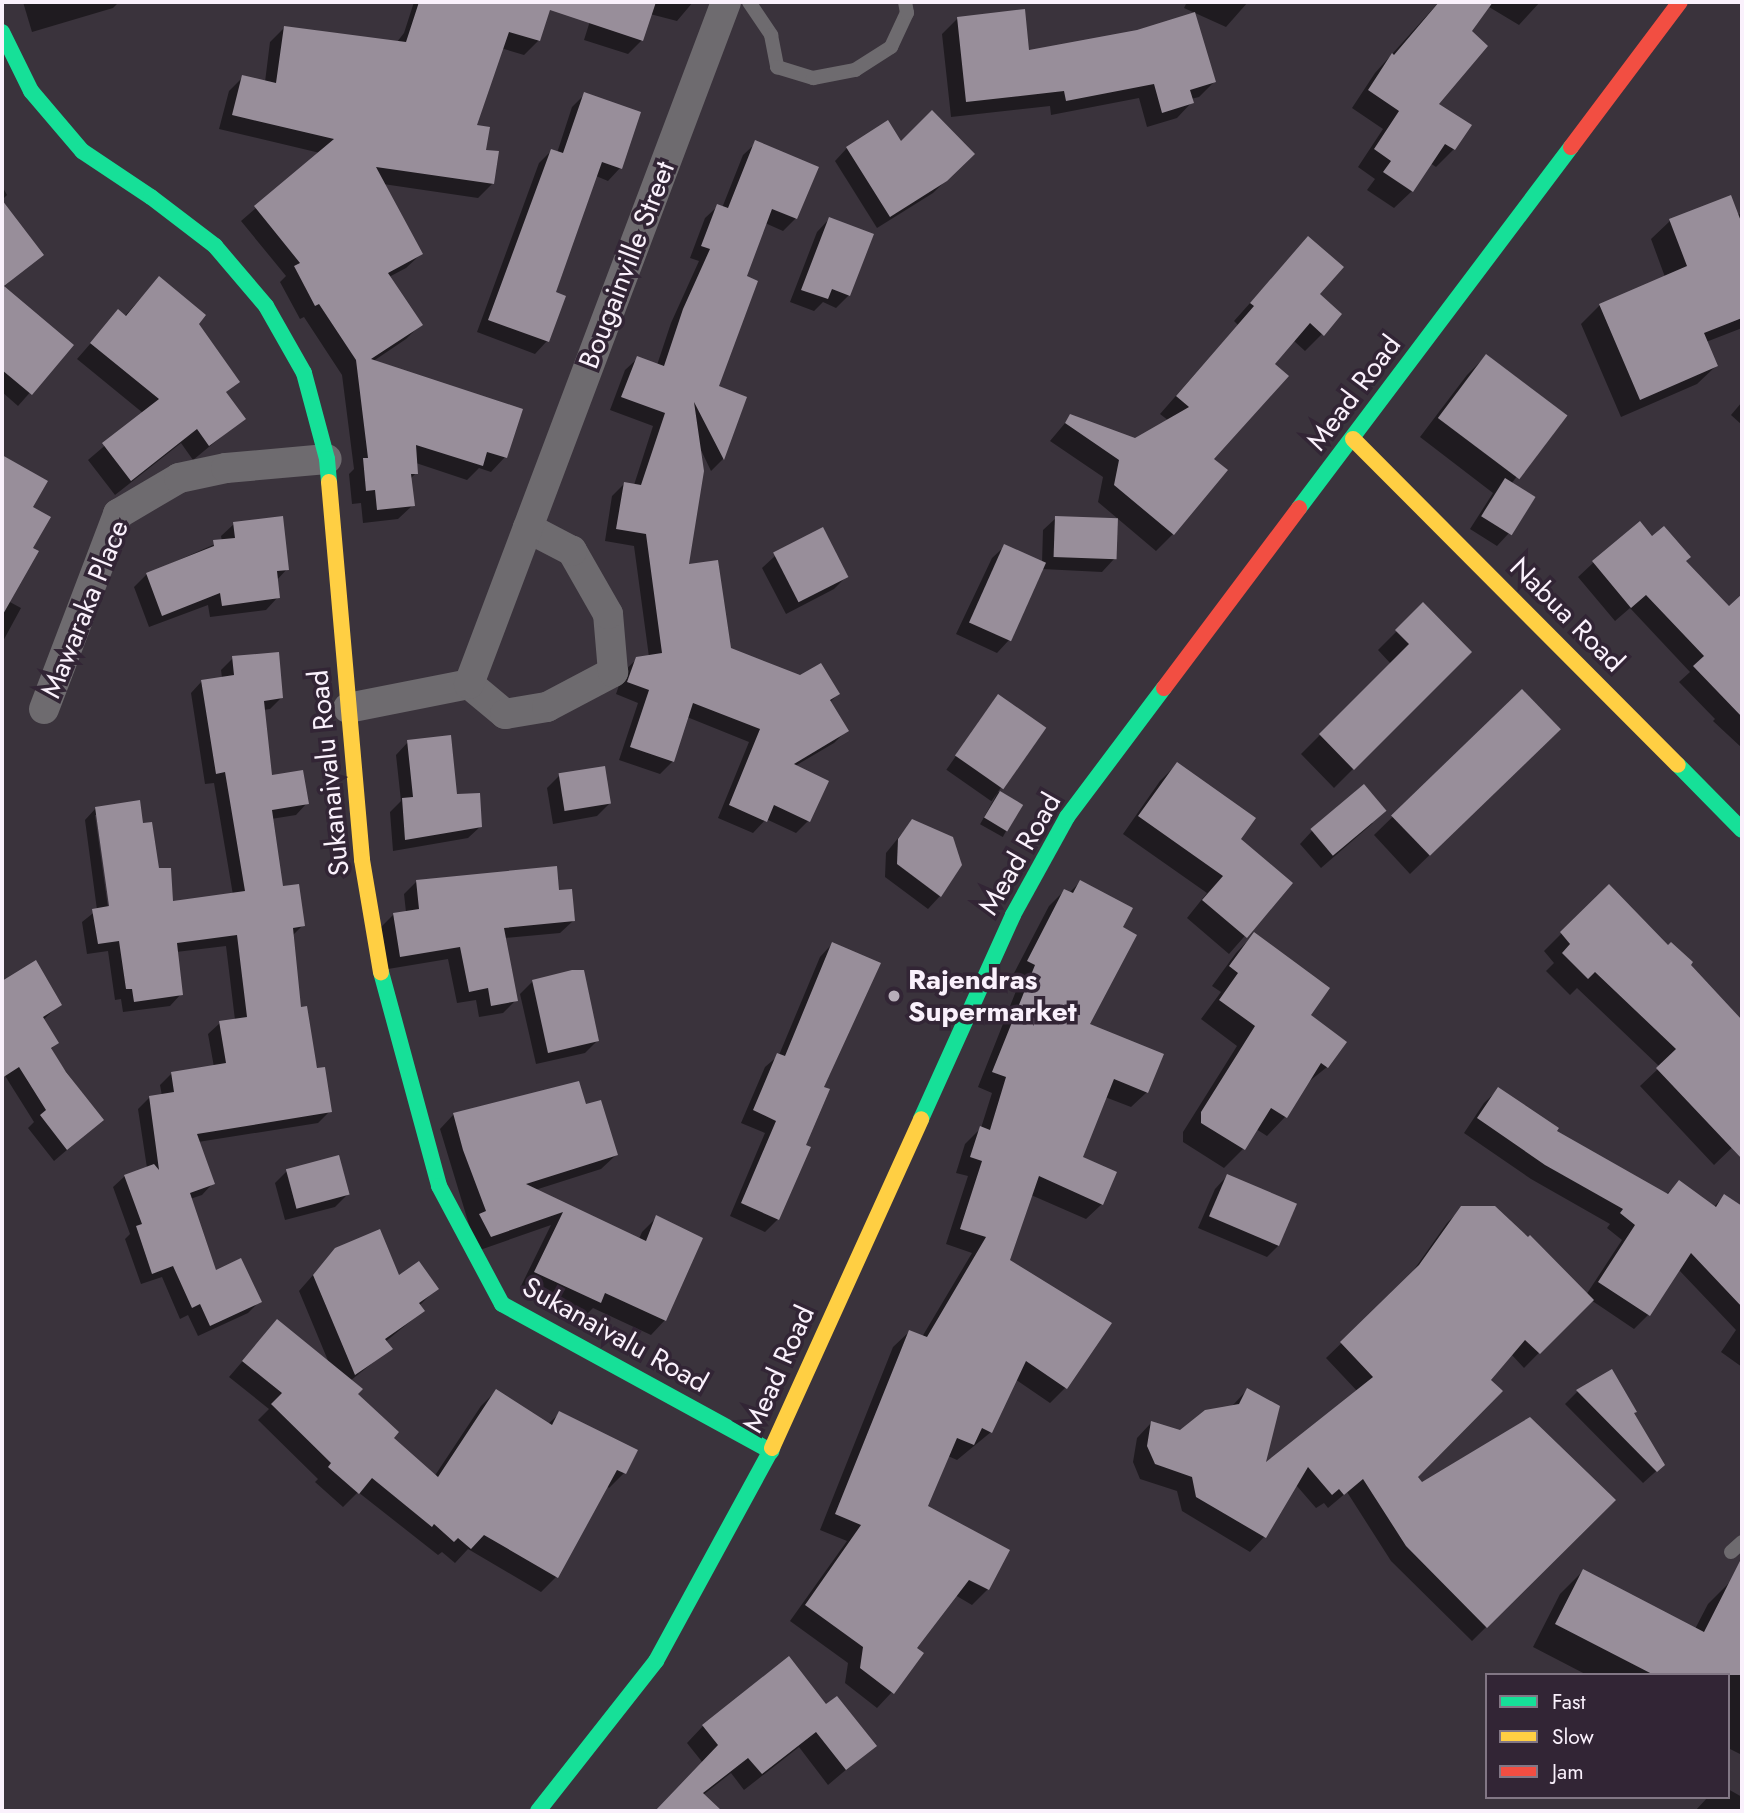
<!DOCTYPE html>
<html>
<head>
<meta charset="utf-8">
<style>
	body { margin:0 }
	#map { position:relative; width:1744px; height:1813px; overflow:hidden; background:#3a333c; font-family:Jost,sans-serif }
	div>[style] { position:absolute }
	.shadow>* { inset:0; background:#0007; transform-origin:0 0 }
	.building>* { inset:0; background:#988e9a; transform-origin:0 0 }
	.lane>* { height:14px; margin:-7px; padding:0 7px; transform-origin:7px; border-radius:7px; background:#6e6b6f }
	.street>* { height:30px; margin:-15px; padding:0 15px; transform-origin:15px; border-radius:15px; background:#6e6b6f }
	.fast>* { height:16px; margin:-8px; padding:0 8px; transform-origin:8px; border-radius:8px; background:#16e098 }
	.slow>* { height:16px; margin:-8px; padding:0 8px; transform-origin:8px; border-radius:8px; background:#ffcf43 }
	.jam>* { height:16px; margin:-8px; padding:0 8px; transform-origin:8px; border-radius:8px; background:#f24e42 }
	.dots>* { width:19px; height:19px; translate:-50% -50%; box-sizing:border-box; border:4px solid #322535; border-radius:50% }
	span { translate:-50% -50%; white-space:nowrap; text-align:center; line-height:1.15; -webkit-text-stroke:7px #322535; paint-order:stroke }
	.street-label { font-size:28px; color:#faf1fc }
	.poi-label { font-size:28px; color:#faf1fc; font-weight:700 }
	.left { translate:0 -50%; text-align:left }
	.frame { position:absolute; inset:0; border:4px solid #faf1fc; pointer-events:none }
	.legend { position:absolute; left:1485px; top:1673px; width:245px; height:126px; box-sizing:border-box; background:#322535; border:2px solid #827785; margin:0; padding:9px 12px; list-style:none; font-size:21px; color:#faf1fc }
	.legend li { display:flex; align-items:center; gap:14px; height:35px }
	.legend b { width:35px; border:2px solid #827785 }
</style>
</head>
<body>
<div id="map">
	<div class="shadow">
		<i style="clip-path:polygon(23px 2px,119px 2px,113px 8px,32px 32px)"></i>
		<i style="clip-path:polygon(414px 2px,542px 2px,539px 40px,524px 55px,501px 48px,475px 126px,493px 183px,478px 198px,383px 184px,421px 254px,406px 268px,389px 277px,420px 325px,406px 339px,372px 362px,505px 457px,491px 472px,479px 468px,467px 480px,416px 463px,416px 473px,410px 479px,413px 505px,398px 519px,363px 523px,361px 503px,352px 504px,349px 474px,354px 469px,342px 375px,304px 317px,300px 319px,280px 282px,286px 276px,241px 221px,320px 153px,219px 129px,229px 91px,243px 77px,265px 82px,270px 42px,284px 28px,397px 42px,404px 33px)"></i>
		<i style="clip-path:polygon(596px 2px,693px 2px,677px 21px,650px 14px,642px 40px,628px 54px,584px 40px)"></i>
		<i style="clip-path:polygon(1187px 2px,1248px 2px,1226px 27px,1184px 8px)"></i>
		<i style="clip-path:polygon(1439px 2px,1540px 2px,1519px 25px,1489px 7px,1470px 32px,1437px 104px,1454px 149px,1436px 167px,1430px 163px,1412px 191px,1394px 208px,1367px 190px,1375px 179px,1358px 167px,1383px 129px,1352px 108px,1375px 73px)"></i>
		<i style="clip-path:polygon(957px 19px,1028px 52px,1214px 82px,1199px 97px,1191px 99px,1192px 102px,1177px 118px,1147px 127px,1139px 98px,1051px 115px,1050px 106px,951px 117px,942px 34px)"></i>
		<i style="clip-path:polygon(585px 94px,639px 113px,620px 168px,608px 181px,596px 176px,554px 293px,547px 341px,535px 354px,477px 332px,539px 163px,551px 151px,557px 153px,572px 107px)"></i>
		<i style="clip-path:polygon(756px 143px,796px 218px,783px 231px,765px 223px,745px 277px,717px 387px,745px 398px,723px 459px,711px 471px,700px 448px,687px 566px,729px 649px,838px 694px,830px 702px,846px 731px,834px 743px,795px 766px,809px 820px,796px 833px,766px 819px,753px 833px,718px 818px,749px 742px,687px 717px,673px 761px,660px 774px,619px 760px,638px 703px,616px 694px,624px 671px,637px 659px,649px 657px,634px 546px,605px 541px,612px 496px,624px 484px,634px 485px,653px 426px,610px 410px,625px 370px,638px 358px,657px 365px,671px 323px,699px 261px,690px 258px,705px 218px,718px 206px,722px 208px,743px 155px)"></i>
		<i style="clip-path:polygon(900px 144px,973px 154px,933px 193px,877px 228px,835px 161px,847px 148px)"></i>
		<i style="clip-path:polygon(2px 186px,7px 195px,2px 200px)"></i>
		<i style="clip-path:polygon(2px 203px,41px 255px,2px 288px)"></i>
		<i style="clip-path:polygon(1742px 214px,1742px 328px,1706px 342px,1716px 366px,1697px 384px,1621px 417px,1581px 324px,1600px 305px,1665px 277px,1651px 239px,1670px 221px)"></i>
		<i style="clip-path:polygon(829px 219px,849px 295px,836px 308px,823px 302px,814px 311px,790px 302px,817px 232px)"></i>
		<i style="clip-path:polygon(1308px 238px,1322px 334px,1305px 351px,1293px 340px,1273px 364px,1212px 459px,1173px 534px,1156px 551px,1098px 502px,1103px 477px,1050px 441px,1071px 416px,1135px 440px,1169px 421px,1160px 414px,1238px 325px,1234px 321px)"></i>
		<i style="clip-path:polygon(159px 278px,237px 382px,225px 393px,243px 419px,193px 460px,181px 443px,115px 495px,88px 460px,143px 413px,77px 359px,118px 312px,124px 317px)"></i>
		<i style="clip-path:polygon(8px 314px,72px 345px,18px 406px,2px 392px,2px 322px)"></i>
		<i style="clip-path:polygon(1486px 356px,1564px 416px,1511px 484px,1509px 533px,1497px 546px,1470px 529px,1493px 493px,1420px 437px,1467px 375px)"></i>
		<i style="clip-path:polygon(1742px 402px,1742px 425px,1731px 415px)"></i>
		<i style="clip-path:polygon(8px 460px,31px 508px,31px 548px,8px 601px,21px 608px,2px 643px,2px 466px)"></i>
		<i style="clip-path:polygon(1056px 518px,1114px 559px,1102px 572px,1042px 569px,1009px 640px,997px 653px,956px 634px,992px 558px,1005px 546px,1042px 563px,1043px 530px)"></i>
		<i style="clip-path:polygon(234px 524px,287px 569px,276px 581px,278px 597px,266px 610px,210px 617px,208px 605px,149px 627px,134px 587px,147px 574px,222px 541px,221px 536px)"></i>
		<i style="clip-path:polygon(823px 530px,847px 576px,834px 589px,786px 614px,762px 568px,775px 556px)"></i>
		<i style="clip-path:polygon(1652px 538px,1729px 609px,1742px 597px,1742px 748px,1713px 721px,1715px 719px,1679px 682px,1690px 672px,1630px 608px,1615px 621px,1578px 577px,1593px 563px)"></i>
		<i style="clip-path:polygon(1423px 605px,1470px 652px,1334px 788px,1301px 754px,1391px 664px,1378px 650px)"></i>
		<i style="clip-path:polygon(evenodd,233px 658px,281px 698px,270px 709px,263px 710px,271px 777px,307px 803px,296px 815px,271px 819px,281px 888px,303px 925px,292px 936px,300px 1009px,330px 1111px,318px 1123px,198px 1142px,213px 1183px,202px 1195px,190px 1199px,215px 1272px,259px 1302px,248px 1313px,198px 1336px,188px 1315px,180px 1319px,162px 1277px,141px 1284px,125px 1239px,130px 1234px,113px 1187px,125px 1176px,147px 1168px,138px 1109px,150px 1097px,162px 1096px,160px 1085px,172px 1073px,214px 1067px,208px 1034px,220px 1023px,235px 1020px,226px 946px,176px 952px,181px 994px,170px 1006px,123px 1012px,121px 999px,115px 1000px,108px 951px,87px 954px,82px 922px,97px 910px,85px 820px,96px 808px,142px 825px,171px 903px,233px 895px,214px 783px,205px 784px,191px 693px,202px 681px,222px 678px,221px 670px,233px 658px,95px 815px,98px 815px,112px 914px,109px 915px,95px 815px)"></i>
		<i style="clip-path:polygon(1522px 691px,1540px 748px,1410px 874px,1374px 835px)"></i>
		<i style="left:998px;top:696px;width:55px;height:90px;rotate:35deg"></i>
		<i style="clip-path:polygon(408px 742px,481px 826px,468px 838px,393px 851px,390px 812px,401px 801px,396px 755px)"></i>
		<i style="clip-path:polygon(1177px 764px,1239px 839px,1291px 883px,1229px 954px,1187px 918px,1207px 893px,1123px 834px,1160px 781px)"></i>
		<i style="clip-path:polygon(560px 775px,609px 804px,597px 816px,553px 824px,547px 788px)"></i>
		<i style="left:998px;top:792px;width:26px;height:37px;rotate:29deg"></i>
		<i style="clip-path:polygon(912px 821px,960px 865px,940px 896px,928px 909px,885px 877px,886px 853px)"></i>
		<i style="clip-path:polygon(1373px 823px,1321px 868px,1300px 844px,1312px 831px)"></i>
		<i style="clip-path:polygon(416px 882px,557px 892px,573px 921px,560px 933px,504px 938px,516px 1000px,503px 1013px,479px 1017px,476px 1000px,457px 1003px,448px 959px,388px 969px,381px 927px,394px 914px,406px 912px,404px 894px)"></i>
		<i style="clip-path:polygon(1080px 882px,1120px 928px,1088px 1025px,1147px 1092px,1131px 1107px,1105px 1097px,1080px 1158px,1102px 1204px,1086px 1219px,1031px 1195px,1008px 1261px,1109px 1323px,1065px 1388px,1050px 1403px,1015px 1379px,991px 1432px,957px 1460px,948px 1456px,926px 1507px,988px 1589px,972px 1605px,955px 1595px,914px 1648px,892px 1692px,877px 1708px,845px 1683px,848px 1663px,790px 1621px,847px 1541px,820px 1530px,893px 1347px,909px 1332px,922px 1337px,972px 1253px,946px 1244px,968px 1176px,956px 1173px,965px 1144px,981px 1128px,992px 1093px,978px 1087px,1020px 981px,1012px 977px,1049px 906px,1064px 891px,1069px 893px)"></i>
		<i style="clip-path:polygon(1609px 886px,1742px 1023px,1742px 1138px,1714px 1165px,1640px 1086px,1660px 1067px,1577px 988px,1570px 995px,1546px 971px,1554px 963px,1544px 951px)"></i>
		<i style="clip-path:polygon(1254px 934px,1308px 1015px,1327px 1067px,1306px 1084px,1285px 1117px,1267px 1136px,1256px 1129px,1243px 1149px,1224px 1168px,1183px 1142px,1183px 1132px,1237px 1046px,1201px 1019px,1221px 992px,1212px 986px,1236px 953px)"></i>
		<i style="clip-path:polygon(832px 944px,821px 1088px,778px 1219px,765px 1232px,730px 1216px,765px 1133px,741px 1123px,765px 1067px,779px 1055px,820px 957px)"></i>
		<i style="clip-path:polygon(35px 963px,60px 1004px,43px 1020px,57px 1043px,50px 1050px,102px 1120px,54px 1161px,28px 1128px,34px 1122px,2px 1071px,2px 983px)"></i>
		<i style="clip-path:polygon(533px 981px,598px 1040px,585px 1053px,536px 1064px,520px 994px)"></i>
		<i style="clip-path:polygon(1499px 1089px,1555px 1132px,1666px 1195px,1679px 1182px,1713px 1208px,1724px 1196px,1742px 1208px,1742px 1223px,1732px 1241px,1742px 1248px,1742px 1367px,1721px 1352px,1736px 1330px,1678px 1269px,1648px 1315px,1634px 1329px,1591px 1300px,1524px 1368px,1511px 1354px,1416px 1477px,1421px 1484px,1614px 1500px,1472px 1641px,1391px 1561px,1347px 1492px,1328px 1508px,1324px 1503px,1316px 1508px,1296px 1485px,1264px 1537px,1250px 1552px,1182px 1511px,1177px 1491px,1140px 1479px,1133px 1462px,1137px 1438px,1151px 1423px,1180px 1432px,1233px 1405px,1247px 1390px,1263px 1467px,1358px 1392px,1326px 1358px,1406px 1281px,1447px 1223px,1462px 1208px,1586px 1295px,1622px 1240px,1607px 1228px,1610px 1224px,1531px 1179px,1464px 1133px,1484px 1103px)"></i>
		<i style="clip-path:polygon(584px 1106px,616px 1155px,601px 1169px,535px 1190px,639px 1239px,642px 1232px,656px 1218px,665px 1320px,651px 1335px,593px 1308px,585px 1316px,521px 1286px,551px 1225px,477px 1251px,440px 1129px,454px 1114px)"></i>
		<i style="clip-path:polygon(287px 1171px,348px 1194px,335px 1207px,285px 1220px,275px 1183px)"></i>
		<i style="clip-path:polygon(1227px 1176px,1279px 1245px,1267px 1257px,1198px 1228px,1215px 1189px)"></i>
		<i style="clip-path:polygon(336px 1249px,398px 1278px,436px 1289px,419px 1306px,423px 1311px,385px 1342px,390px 1349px,350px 1381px,355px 1395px,391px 1438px,434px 1477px,481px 1406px,496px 1391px,548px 1424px,560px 1413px,636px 1451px,624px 1473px,609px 1488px,606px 1486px,556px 1577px,541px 1592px,468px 1549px,455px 1563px,442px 1552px,438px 1555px,358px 1492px,343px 1507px,315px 1482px,318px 1479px,258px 1420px,269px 1409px,229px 1377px,277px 1321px,329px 1363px,299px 1291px)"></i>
		<i style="clip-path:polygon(1611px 1371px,1632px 1414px,1663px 1465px,1643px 1483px,1565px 1404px,1577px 1392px)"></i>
		<i style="clip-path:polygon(1583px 1571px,1695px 1629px,1708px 1604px,1731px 1581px,1742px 1586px,1742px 1755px,1728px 1748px,1728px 1675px,1587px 1675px,1533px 1647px,1560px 1594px)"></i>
		<i style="clip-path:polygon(826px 1707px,874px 1746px,828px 1785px,799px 1747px,744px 1790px,731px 1773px,703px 1795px,720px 1811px,656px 1811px,703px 1763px,687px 1743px,703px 1726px)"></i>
		<i style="clip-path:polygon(1728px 1789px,1742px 1797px,1742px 1811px,1695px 1811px,1708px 1797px,1728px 1797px)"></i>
	</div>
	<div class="building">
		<i style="clip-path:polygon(419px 2px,656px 2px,643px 41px,550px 10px,540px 41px,509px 32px,477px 125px,490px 127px,486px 150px,499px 151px,494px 184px,376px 167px,423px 254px,388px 273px,423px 325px,371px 359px,523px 409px,507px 458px,487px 452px,483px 466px,416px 445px,418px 474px,411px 474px,415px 506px,377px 510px,375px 490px,366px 491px,363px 458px,368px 458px,356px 360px,319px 304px,315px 306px,294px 266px,300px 263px,254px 206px,334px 139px,232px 115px,242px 75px,276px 83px,284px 26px,406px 42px)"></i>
		<i style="clip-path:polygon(1439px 2px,1493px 2px,1472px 31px,1488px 46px,1439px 104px,1472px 125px,1455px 150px,1445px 144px,1413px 192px,1383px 172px,1391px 161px,1374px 149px,1399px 111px,1368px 90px,1392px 53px,1394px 55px)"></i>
		<i style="clip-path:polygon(1025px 9px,1029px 50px,1137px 30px,1195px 12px,1216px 82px,1190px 90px,1194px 103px,1162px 113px,1154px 84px,1066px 101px,1064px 91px,966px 102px,957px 17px)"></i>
		<i style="clip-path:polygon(584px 92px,641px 112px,622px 169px,602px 162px,556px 292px,566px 296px,549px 342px,488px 320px,551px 149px,563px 153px)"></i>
		<i style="clip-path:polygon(932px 110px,975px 154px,947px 181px,890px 217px,846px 147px,888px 120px,901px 141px)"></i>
		<i style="clip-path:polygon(755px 140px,819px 167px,797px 219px,772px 209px,747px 276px,758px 281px,719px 386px,747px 397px,724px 460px,694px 402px,704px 471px,689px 564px,718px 560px,731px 648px,800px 675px,821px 663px,840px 694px,830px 700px,849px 731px,794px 764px,829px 781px,810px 822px,774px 805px,767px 822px,729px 805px,760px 729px,693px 703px,674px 762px,630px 747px,649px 690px,627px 682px,636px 657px,662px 653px,646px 534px,616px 529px,624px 482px,641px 485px,665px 413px,621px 397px,637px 356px,664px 366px,683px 309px,710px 249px,701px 246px,717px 204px,728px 208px)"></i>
		<i style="clip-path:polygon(1731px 195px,1742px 224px,1742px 318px,1704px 333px,1718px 366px,1640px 400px,1599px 304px,1687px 266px,1669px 219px)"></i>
		<i style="clip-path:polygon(2px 200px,44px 255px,4px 286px,74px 345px,32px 395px,2px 370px)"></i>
		<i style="clip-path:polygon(829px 217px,874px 234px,850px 296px,832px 289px,828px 299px,801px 290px)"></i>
		<i style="clip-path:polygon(1308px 236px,1344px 267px,1320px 294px,1342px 314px,1324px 336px,1310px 323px,1275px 364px,1289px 376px,1214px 459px,1228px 470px,1174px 535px,1114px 485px,1119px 460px,1065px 423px,1070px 414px,1135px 438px,1189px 407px,1176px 396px,1254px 306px,1250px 303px)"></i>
		<i style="clip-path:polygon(159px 276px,206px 315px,199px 324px,240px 382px,226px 392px,246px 419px,209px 446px,197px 429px,131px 481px,102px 443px,159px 399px,90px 343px,118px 309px,126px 316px)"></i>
		<i style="left:1486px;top:354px;width:102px;height:80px;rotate:37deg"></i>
		<i style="clip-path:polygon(2px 455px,48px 481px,33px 507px,51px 517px,33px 548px,39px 551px,2px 616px)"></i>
		<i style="left:1505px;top:478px;width:36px;height:45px;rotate:32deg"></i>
		<i style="clip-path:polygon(283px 516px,289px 570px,277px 571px,280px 598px,222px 606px,220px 593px,162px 616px,146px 573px,214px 546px,213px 540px,235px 538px,233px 522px)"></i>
		<i style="left:1055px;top:516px;width:63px;height:41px;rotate:2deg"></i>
		<i style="clip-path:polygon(1640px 521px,1652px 536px,1664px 526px,1691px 557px,1686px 561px,1729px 606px,1742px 594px,1742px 717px,1693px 666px,1704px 656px,1646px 595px,1631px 608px,1592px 561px)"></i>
		<i style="left:823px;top:527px;width:56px;height:56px;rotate:63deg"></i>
		<i style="left:1004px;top:544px;width:46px;height:86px;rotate:24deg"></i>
		<i style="clip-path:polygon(1423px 602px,1472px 652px,1354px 770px,1319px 734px,1409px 644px,1395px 630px)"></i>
		<i style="clip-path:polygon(279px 652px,283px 698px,264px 701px,272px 775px,303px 770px,309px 804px,272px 810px,283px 886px,299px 884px,305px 926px,293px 928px,301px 1007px,307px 1006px,317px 1068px,325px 1067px,332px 1112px,197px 1134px,215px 1184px,190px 1193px,216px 1270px,241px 1258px,262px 1302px,210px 1326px,200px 1304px,192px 1308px,173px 1266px,152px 1274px,136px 1226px,142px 1224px,124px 1175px,154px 1164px,159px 1170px,149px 1096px,174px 1092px,171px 1072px,226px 1063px,219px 1021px,247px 1017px,237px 935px,177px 943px,183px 995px,134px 1002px,132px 989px,126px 989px,119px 941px,98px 944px,92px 909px,109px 906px,95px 807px,140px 800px,143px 823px,152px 822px,159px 868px,171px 868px,173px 901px,245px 891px,225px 772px,216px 774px,201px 680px,234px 675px,232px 656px)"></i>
		<i style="left:1522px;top:689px;width:56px;height:182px;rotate:46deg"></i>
		<i style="left:998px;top:694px;width:59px;height:75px;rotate:35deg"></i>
		<i style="clip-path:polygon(451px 735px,457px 794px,480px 793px,482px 827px,405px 840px,402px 798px,413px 797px,407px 740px)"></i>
		<i style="clip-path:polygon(1177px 762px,1256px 818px,1241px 839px,1293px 883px,1247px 938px,1202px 900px,1223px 876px,1138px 816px)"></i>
		<i style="left:605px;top:766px;width:38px;height:47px;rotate:81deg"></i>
		<i style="left:1364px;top:784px;width:35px;height:70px;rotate:50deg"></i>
		<i style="left:1000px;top:791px;width:27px;height:31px;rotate:31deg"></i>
		<i style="clip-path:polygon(912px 819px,953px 837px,962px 865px,941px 897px,897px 864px,898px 839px)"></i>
		<i style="clip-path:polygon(557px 866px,559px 890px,572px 889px,575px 921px,504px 928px,518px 1001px,491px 1006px,488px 988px,469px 992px,460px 947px,400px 957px,393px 913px,419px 909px,416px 880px)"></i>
		<i style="clip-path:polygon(1080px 880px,1133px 908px,1123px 927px,1137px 935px,1090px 1024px,1164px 1054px,1148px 1093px,1114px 1079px,1083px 1157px,1117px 1172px,1103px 1205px,1039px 1176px,1010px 1260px,1112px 1323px,1067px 1389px,1026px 1361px,992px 1433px,982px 1428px,974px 1445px,957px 1438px,928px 1506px,1010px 1550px,989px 1590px,969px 1580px,917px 1648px,924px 1653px,894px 1694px,860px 1668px,863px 1647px,805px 1605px,861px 1525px,835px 1514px,909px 1330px,927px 1337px,986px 1237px,960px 1229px,982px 1161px,970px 1157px,980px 1126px,990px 1130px,1006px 1077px,992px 1072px,1035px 965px,1027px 961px,1064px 889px,1073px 893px)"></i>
		<i style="clip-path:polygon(1609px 884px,1668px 945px,1671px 942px,1693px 962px,1691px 965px,1742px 1020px,1742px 1159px,1656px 1068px,1676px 1049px,1595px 972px,1588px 979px,1562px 953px,1570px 944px,1560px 932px)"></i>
		<i style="clip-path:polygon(1254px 932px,1330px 988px,1311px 1015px,1347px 1042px,1328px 1068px,1321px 1063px,1287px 1118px,1271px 1108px,1245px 1150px,1201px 1123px,1201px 1112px,1255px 1026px,1219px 1000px,1238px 973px,1229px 966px)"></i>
		<i style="clip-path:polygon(832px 942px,881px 963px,824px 1087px,830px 1089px,806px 1145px,811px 1147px,779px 1220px,741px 1203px,776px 1121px,753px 1110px,777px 1053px,785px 1056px)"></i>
		<i style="clip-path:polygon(36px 960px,62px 1005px,43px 1017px,59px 1043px,51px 1048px,66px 1072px,104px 1120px,67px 1150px,40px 1115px,46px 1110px,19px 1067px,2px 1078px,2px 981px)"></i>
		<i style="clip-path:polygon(572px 970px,584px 970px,599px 1041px,548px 1053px,532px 980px)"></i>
		<i style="clip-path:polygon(579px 1081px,586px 1104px,601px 1100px,618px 1155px,526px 1184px,646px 1241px,656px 1215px,703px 1238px,666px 1321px,605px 1293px,601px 1303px,534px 1272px,563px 1212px,491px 1237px,479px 1214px,486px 1211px,463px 1150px,453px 1113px)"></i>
		<i style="clip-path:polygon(1498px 1087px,1559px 1128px,1557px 1131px,1668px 1194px,1679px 1180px,1716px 1207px,1724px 1194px,1742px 1206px,1742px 1307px,1691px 1253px,1650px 1316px,1598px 1282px,1635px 1225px,1620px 1213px,1623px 1209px,1545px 1165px,1477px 1118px)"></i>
		<i style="left:339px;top:1155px;width:41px;height:55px;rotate:75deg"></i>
		<i style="left:1227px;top:1174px;width:76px;height:46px;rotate:23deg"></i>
		<i style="clip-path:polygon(1461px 1206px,1495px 1206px,1528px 1237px,1530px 1235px,1594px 1300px,1540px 1354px,1525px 1340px,1491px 1380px,1503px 1391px,1418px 1477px,1422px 1482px,1530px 1417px,1616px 1500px,1487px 1628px,1406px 1546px,1363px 1479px,1344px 1495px,1339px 1489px,1332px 1495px,1308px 1467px,1266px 1538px,1196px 1497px,1192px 1477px,1155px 1464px,1147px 1446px,1151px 1421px,1180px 1430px,1205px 1410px,1239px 1404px,1247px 1388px,1280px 1406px,1266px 1462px,1373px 1377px,1340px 1342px,1419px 1265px)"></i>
		<i style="clip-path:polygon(380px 1229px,399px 1275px,419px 1261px,439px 1289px,419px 1303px,425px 1311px,385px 1339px,393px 1349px,355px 1375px,313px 1275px,335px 1248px)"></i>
		<i style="clip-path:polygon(277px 1319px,363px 1389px,358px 1394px,399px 1432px,394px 1438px,438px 1477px,496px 1389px,552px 1425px,559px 1411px,638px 1450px,626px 1474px,617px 1470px,558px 1578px,484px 1535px,471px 1549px,458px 1538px,454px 1542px,434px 1524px,432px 1527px,372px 1478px,359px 1494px,328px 1467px,331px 1463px,271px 1404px,282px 1393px,242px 1361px)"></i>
		<i style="clip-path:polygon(1612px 1369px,1637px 1412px,1634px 1413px,1665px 1465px,1657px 1472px,1576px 1390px)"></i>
		<i style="clip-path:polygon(1742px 1557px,1742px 1675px,1654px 1675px,1555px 1624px,1583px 1569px,1704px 1632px)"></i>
		<i style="clip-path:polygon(789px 1656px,826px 1704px,837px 1696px,877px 1746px,846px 1770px,816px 1732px,762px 1774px,748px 1758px,703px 1793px,722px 1811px,655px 1811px,718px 1745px,702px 1725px)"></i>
	</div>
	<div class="lane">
		<i style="left:749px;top:2px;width:40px;rotate:56deg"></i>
		<i style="left:771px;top:35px;width:33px;rotate:79deg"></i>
		<i style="left:777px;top:67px;width:38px;rotate:17deg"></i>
		<i style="left:813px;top:78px;width:43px;rotate:-10.8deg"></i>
		<i style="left:855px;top:70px;width:43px;rotate:-32.6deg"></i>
		<i style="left:891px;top:47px;width:38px;rotate:-65deg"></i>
		<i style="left:907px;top:13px;width:11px;rotate:-100deg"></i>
		<i style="left:1731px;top:1552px;width:15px;rotate:-42deg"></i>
	</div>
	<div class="street">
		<i style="left:469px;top:684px;width:47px;rotate:39.8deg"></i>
		<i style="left:505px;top:714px;width:43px;rotate:-9.5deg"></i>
		<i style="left:547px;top:707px;width:75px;rotate:-27.9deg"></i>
		<i style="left:613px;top:672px;width:58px;rotate:-94.9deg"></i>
		<i style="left:608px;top:614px;width:73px;rotate:-119.7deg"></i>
		<i style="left:572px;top:551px;width:50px;rotate:-152.4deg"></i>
		<i style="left:348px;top:708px;width:123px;rotate:-11.2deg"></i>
		<i style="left:469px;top:684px;width:729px;rotate:-69.35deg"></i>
		<i style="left:44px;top:709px;width:209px;rotate:-69.2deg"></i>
		<i style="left:118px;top:514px;width:71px;rotate:-30.5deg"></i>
		<i style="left:179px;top:478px;width:48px;rotate:-12deg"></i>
		<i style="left:226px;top:468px;width:101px;rotate:-5.1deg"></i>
	</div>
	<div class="fast">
		<i style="left:2px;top:32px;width:66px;rotate:63.8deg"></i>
		<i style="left:31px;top:91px;width:79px;rotate:49.6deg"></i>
		<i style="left:82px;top:151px;width:83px;rotate:33.7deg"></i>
		<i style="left:151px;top:197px;width:81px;rotate:37.4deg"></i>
		<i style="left:215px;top:246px;width:79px;rotate:49.6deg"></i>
		<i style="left:266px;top:306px;width:77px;rotate:60.4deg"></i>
		<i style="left:304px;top:373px;width:89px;rotate:75deg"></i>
		<i style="left:327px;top:459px;width:23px;rotate:85deg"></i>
		<i style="left:1299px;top:508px;width:452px;rotate:-53deg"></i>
		<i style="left:1678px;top:765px;width:91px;rotate:45.4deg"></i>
		<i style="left:381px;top:972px;width:222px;rotate:74.8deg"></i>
		<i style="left:439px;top:1186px;width:134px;rotate:61.9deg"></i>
		<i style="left:502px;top:1304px;width:307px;rotate:28.7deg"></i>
		<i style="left:921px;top:1119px;width:224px;rotate:-65.7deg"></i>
		<i style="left:1013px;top:915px;width:112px;rotate:-61.1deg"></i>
		<i style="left:1067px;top:817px;width:161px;rotate:-53.1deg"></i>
		<i style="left:538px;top:1811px;width:191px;rotate:-51.8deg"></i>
		<i style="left:656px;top:1661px;width:243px;rotate:-61.4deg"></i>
	</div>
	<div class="slow">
		<i style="left:1353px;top:439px;width:460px;rotate:45.1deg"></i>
		<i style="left:329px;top:482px;width:379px;rotate:85deg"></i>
		<i style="left:362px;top:860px;width:114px;rotate:80.4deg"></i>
		<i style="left:772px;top:1448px;width:361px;rotate:-65.6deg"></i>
	</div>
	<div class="jam">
		<i style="left:1571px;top:147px;width:181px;rotate:-53.1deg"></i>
		<i style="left:1164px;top:688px;width:225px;rotate:-53.1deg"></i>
	</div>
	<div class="dots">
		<i style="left:894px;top:996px;background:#b7aeb9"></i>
	</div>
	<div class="street-label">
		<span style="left:627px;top:265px;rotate:-69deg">Bougainville Street</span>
		<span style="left:1354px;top:393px;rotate:-53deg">Mead Road</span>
		<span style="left:85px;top:609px;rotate:-68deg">Mawaraka Place</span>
		<span style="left:1567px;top:615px;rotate:45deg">Nabua Road</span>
		<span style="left:329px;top:773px;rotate:-96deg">Sukanaivalu Road</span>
		<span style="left:1020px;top:854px;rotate:-60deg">Mead Road</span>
		<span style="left:615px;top:1335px;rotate:29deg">Sukanaivalu Road</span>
		<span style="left:779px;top:1369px;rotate:-66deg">Mead Road</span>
	</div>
	<div class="poi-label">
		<span class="left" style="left:908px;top:996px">Rajendras<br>Supermarket</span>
	</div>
	<div class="frame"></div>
	<ul class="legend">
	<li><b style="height:9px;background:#16e098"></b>Fast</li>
	<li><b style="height:9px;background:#ffcf43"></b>Slow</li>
	<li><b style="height:9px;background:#f24e42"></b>Jam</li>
	</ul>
</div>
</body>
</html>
